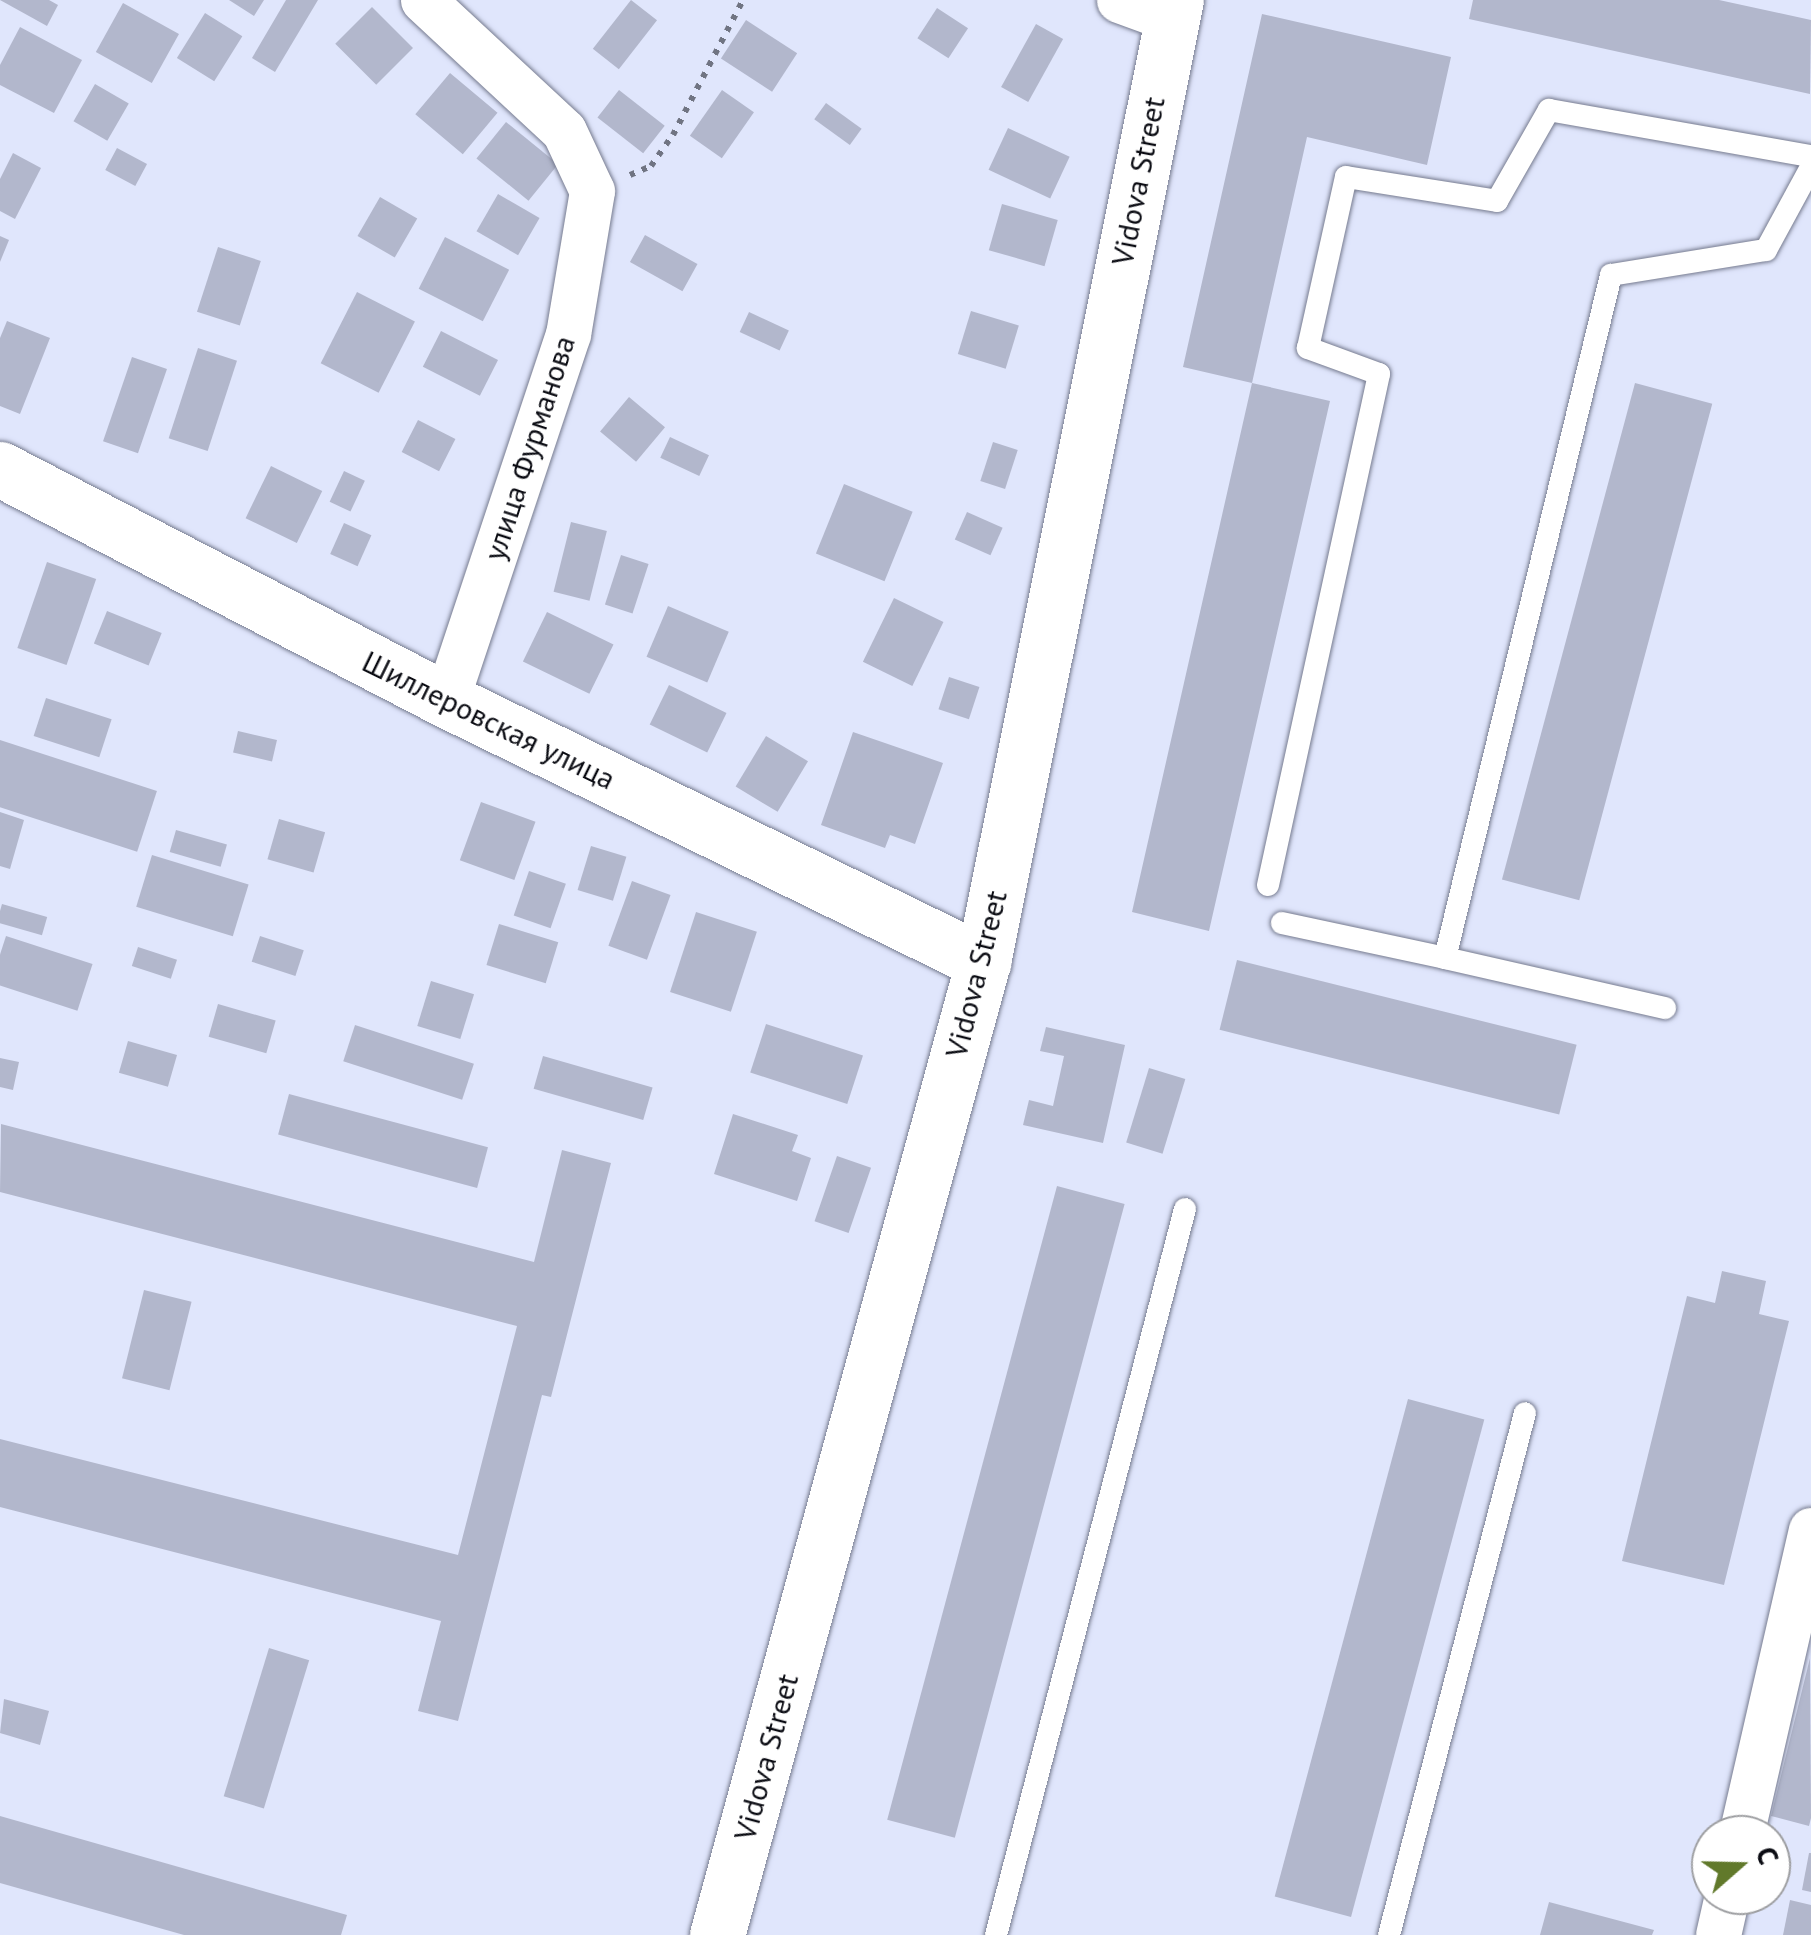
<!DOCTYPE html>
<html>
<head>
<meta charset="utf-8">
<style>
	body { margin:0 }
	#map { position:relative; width:1811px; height:1935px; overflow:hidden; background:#e0e6fc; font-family:"PT Sans",sans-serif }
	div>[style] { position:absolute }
	.building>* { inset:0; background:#b2b7cc; transform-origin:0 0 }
	.path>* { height:6px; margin-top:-3px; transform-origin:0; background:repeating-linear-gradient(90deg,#707482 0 5px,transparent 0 13px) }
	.roads { filter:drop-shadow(0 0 2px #767b8f) drop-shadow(0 0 2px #767b8f) }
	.lane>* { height:22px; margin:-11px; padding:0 11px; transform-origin:11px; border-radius:11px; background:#fff }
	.street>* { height:45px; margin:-22.5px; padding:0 22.5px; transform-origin:22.5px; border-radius:22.5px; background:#fff }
	.secondary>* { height:55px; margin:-27.5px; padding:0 27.5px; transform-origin:27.5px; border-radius:27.5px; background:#fff }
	span { translate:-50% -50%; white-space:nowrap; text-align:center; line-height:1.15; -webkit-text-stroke:8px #fff; paint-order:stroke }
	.street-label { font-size:30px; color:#0b0c13 }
	.north { position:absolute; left:1691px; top:1815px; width:100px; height:100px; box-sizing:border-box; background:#fff; border:2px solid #9d9ea1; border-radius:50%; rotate:70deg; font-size:28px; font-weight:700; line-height:40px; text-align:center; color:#0b0c13 }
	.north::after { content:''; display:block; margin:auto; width:35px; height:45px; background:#61792b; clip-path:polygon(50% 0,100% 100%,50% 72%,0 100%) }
</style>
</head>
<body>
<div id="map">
	<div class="building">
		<i style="clip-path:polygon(0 0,49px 0,58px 5px,47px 26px)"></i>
		<i style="clip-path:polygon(229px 0,264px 0,254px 16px)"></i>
		<i style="clip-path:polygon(286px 0,318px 0,275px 72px,252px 58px)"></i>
		<i style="left:631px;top:0;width:33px;height:62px;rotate:38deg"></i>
		<i style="clip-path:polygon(1473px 0,1719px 0,1811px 20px,1810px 94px,1469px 19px)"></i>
		<i style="left:123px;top:3px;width:64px;height:56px;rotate:29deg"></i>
		<i style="left:372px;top:7px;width:58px;height:52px;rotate:45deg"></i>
		<i style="left:937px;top:8px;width:37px;height:36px;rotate:33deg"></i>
		<i style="left:205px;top:13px;width:44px;height:53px;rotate:32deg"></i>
		<i style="clip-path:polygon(1262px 14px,1451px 57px,1427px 165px,1307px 137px,1252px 383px,1330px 401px,1209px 931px,1132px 912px,1252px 383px,1183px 367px)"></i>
		<i style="left:746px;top:20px;width:61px;height:46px;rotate:33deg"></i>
		<i style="left:1036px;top:24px;width:31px;height:72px;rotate:29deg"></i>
		<i style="clip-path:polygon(20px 27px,82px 60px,54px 113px,0 85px,0 65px)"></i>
		<i style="left:450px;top:73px;width:62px;height:54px;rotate:40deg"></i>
		<i style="left:95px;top:84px;width:39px;height:43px;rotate:30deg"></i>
		<i style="left:619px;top:90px;width:58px;height:35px;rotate:38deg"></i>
		<i style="left:722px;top:90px;width:39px;height:56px;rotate:35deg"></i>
		<i style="left:826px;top:103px;width:44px;height:20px;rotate:36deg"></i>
		<i style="left:506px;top:122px;width:67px;height:47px;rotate:39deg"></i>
		<i style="left:1008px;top:128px;width:68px;height:46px;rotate:25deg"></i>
		<i style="left:117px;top:148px;width:34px;height:25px;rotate:28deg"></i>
		<i style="clip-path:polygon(13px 153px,41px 168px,15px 219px,0 211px,0 179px)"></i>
		<i style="left:498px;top:194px;width:48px;height:43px;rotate:30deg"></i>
		<i style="left:380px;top:197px;width:43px;height:45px;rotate:30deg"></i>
		<i style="left:1002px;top:204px;width:58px;height:48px;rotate:16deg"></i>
		<i style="left:645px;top:235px;width:60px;height:31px;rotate:29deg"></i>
		<i style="clip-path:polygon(0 236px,9px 240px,0 262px)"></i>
		<i style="left:445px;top:237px;width:72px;height:58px;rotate:27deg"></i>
		<i style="left:218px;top:247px;width:45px;height:68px;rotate:18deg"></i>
		<i style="left:357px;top:292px;width:65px;height:80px;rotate:27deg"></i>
		<i style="left:971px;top:311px;width:50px;height:45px;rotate:17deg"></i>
		<i style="left:749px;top:312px;width:44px;height:22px;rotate:25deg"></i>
		<i style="clip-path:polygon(7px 321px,50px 338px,20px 414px,0 406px,0 338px)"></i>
		<i style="left:441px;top:331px;width:64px;height:40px;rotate:27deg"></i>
		<i style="left:198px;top:348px;width:41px;height:95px;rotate:18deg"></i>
		<i style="left:132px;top:357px;width:37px;height:89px;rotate:19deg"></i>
		<i style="left:1635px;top:383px;width:80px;height:514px;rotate:15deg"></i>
		<i style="left:629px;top:397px;width:47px;height:45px;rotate:40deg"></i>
		<i style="left:418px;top:420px;width:42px;height:36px;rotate:27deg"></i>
		<i style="left:670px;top:437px;width:43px;height:23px;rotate:25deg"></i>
		<i style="left:993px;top:442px;width:26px;height:41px;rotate:18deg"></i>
		<i style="left:271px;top:466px;width:57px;height:58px;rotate:26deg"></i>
		<i style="left:344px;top:471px;width:23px;height:34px;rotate:25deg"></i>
		<i style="left:844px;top:484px;width:74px;height:75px;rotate:22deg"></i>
		<i style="left:967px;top:512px;width:39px;height:30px;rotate:24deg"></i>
		<i style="left:571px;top:522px;width:37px;height:72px;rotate:14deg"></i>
		<i style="left:344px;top:523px;width:30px;height:34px;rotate:24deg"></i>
		<i style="left:621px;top:555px;width:29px;height:52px;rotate:18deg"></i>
		<i style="left:47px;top:562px;width:52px;height:91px;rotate:19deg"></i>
		<i style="left:894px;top:598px;width:55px;height:71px;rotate:26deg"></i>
		<i style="left:668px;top:606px;width:66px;height:55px;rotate:23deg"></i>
		<i style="left:107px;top:611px;width:59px;height:35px;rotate:22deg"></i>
		<i style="left:547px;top:612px;width:74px;height:55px;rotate:26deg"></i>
		<i style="left:949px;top:677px;width:32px;height:34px;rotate:18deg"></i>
		<i style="left:669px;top:685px;width:64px;height:44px;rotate:26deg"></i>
		<i style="left:46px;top:698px;width:69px;height:40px;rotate:18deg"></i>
		<i style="left:238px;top:731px;width:40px;height:22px;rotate:13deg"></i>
		<i style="clip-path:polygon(853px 732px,943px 763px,915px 844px,890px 835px,885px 848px,821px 825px)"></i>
		<i style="left:766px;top:736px;width:49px;height:59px;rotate:31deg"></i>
		<i style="left:0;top:740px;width:165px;height:64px;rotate:18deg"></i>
		<i style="left:481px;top:802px;width:58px;height:62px;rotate:20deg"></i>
		<i style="clip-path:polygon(0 812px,24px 820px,10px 869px,0 866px)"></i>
		<i style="left:279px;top:819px;width:48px;height:42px;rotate:16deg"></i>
		<i style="left:176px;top:830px;width:53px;height:23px;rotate:16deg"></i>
		<i style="left:591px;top:846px;width:37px;height:46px;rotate:17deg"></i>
		<i style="left:152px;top:855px;width:101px;height:54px;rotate:17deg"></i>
		<i style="left:529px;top:871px;width:39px;height:47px;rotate:19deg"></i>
		<i style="left:632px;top:881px;width:41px;height:69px;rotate:20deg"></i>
		<i style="left:2px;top:904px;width:47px;height:19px;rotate:16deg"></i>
		<i style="left:696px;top:912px;width:64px;height:84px;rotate:18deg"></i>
		<i style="left:499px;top:924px;width:62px;height:43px;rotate:17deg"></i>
		<i style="left:6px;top:936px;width:91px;height:49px;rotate:18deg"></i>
		<i style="left:260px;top:936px;width:46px;height:27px;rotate:18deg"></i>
		<i style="left:138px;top:947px;width:41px;height:20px;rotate:18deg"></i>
		<i style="left:1237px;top:960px;width:350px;height:72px;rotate:14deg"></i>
		<i style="left:431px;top:981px;width:45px;height:47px;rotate:17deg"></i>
		<i style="left:218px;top:1004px;width:60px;height:34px;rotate:16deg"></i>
		<i style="left:766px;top:1024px;width:102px;height:51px;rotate:18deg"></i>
		<i style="left:355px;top:1025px;width:125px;height:38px;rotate:18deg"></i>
		<i style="clip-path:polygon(1046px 1027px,1125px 1045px,1103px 1143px,1023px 1125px,1029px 1100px,1053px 1106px,1064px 1056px,1040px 1051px)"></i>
		<i style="left:128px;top:1041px;width:51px;height:33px;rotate:16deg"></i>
		<i style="left:543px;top:1056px;width:114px;height:34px;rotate:16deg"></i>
		<i style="clip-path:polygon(0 1058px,19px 1062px,13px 1090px,0 1087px)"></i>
		<i style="left:1149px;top:1068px;width:38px;height:78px;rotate:17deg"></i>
		<i style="left:289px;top:1094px;width:206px;height:42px;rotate:15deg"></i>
		<i style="clip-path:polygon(733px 1114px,798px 1135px,792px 1151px,811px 1158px,797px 1201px,714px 1174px)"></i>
		<i style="clip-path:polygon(1px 1124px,534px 1262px,562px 1150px,611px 1163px,551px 1397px,542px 1395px,458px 1721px,418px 1711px,441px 1621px,0 1507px,0 1439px,458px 1555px,517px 1326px,0 1192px)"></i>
		<i style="left:837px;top:1156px;width:36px;height:69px;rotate:19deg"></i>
		<i style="left:1057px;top:1186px;width:70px;height:656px;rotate:15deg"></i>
		<i style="clip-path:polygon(1722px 1271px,1766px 1281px,1759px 1314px,1789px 1321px,1724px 1585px,1622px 1561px,1687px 1296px,1715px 1303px)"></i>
		<i style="left:144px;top:1290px;width:49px;height:91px;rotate:14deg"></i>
		<i style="left:1408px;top:1399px;width:79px;height:515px;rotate:15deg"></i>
		<i style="left:269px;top:1648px;width:42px;height:155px;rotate:17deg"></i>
		<i style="clip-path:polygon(1810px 1658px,1811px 1818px,1809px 1826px,1771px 1816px)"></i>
		<i style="clip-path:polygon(4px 1699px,49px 1711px,40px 1745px,0 1733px)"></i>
		<i style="clip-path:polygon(0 1816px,347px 1915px,341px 1935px,184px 1935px,0 1883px)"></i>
		<i style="clip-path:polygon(1809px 1853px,1811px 1853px,1811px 1892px,1802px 1890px)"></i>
		<i style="clip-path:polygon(1790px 1900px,1811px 1905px,1811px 1935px,1783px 1935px)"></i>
		<i style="clip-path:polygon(1549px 1902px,1654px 1930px,1652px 1935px,1540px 1935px)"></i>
	</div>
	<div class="path">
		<i style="left:630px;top:175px;width:23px;rotate:-23deg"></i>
		<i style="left:651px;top:166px;width:38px;rotate:-55deg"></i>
		<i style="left:673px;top:135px;width:152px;rotate:-62.6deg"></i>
	</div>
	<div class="roads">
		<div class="lane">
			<i style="left:1268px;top:885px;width:523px;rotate:-77.74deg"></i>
			<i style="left:1379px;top:374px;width:76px;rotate:-159.9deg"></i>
			<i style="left:1308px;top:348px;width:175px;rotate:-77.5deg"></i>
			<i style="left:1346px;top:177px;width:153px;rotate:9deg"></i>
			<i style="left:1497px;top:201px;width:105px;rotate:-60.3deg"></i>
			<i style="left:1549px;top:110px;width:266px;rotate:10deg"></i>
			<i style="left:1282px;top:923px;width:167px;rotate:12.1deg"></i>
			<i style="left:1665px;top:1008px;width:226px;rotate:-167.2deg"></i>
			<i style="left:1445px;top:958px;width:703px;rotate:-76.34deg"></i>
			<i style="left:1611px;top:275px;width:157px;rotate:-9.2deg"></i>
			<i style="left:1766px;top:250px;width:94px;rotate:-61.5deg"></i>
			<i style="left:996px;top:1935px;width:750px;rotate:-75.41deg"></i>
			<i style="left:1389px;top:1935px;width:539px;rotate:-75.4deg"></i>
		</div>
		<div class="street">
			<i style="left:423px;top:0;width:192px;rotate:42.9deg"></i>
			<i style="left:564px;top:131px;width:66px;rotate:65deg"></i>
			<i style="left:592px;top:191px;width:145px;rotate:99.5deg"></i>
			<i style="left:568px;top:334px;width:386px;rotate:108.4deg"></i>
			<i style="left:1119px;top:0;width:55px;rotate:20.1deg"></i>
			<i style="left:1741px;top:1835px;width:313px;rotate:-77.1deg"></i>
			<i style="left:1718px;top:1935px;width:41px;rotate:-77.3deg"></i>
		</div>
		<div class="secondary">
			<i style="left:0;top:469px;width:502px;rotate:27.38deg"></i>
			<i style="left:446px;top:700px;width:598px;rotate:26.01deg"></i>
			<i style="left:717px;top:1935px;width:1009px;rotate:-74.71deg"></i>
			<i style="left:983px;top:962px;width:981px;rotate:-78.66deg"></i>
		</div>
	</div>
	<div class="street-label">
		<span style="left:1138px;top:181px;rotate:-79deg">Vidova Street</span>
		<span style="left:529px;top:448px;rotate:-72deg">улица Фурманова</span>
		<span style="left:489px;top:720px;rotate:26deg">Шиллеровская улица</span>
		<span style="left:976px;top:974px;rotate:-76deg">Vidova Street</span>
		<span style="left:766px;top:1757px;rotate:-75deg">Vidova Street</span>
	</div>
	<div class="north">С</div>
</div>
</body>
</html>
